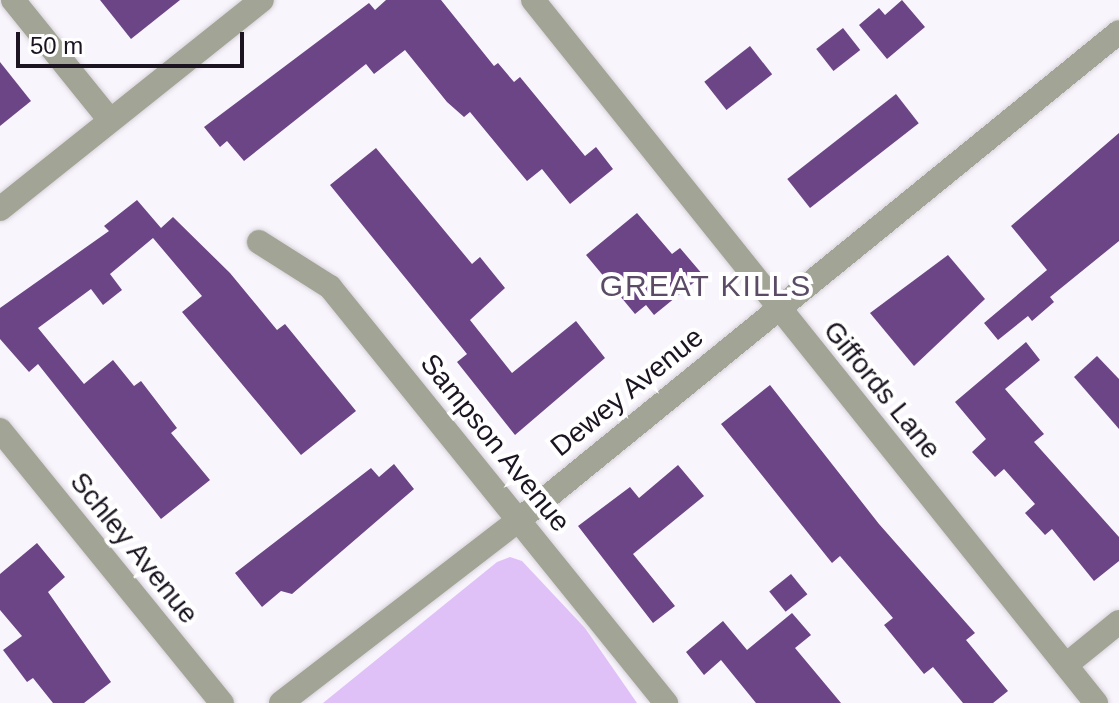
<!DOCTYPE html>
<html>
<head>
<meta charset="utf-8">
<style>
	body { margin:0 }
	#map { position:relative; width:1119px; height:703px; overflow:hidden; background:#f9f5fc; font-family:Helvetica,sans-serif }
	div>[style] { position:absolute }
	.green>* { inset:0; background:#e0c1f7 }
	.building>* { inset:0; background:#6c4586; transform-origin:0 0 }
	.roads { filter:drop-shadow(0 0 2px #d6d1d9) drop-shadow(0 0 2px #d6d1d9) }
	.minor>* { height:24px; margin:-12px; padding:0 12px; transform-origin:12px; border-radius:12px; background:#a2a495 }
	span { translate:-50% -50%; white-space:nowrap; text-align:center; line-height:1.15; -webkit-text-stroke:8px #fff; paint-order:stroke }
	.street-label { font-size:28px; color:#1c1521 }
	.neighbourhood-label { font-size:30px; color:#5b4b66; letter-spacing:2px }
	.scale { position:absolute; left:16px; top:32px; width:228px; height:36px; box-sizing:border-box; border:4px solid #1c1521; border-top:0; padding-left:10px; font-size:24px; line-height:28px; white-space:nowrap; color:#1c1521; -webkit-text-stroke:6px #fff; paint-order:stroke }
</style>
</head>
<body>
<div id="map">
	<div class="green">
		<i style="clip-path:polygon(510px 557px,522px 561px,585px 628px,637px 703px,323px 703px,497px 562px)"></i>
	</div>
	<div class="building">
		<i style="clip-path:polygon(100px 0,180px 0,131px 39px)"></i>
		<i style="clip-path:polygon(386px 0,441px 0,494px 66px,498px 63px,514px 82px,520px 77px,585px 156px,596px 147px,613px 169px,570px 204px,542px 169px,527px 181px,470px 112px,464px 117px,447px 102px,405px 50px,374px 74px,366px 64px,244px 161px,227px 141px,220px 147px,204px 127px,369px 3px,375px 10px)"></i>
		<i style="clip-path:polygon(902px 0,925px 27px,887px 59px,859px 25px,879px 8px,885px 15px)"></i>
		<i style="left:843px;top:28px;width:28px;height:34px;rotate:52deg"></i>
		<i style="left:750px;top:46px;width:36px;height:58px;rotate:52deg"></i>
		<i style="clip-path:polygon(0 62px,31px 101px,0 126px)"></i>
		<i style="left:896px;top:94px;width:37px;height:138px;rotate:52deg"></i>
		<i style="clip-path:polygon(1119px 133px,1119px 241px,1050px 297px,1054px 302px,1032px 321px,1028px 316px,998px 340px,984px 323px,1047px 270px,1011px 226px)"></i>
		<i style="clip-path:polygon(376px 148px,472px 264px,480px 257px,505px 288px,470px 320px,512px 373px,576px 321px,605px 358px,515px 435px,457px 362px,467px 354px,330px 185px)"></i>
		<i style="clip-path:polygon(137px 200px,161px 228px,173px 217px,230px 273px,277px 330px,285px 324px,356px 411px,301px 455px,182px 312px,202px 296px,153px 238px,110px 274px,122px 290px,103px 305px,91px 289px,38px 328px,84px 384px,113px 360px,134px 386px,141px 381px,177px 428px,171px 433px,210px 480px,161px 519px,38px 364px,29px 372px,0 339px,0 308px,109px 231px,104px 226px)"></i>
		<i style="clip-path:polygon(637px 213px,672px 254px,680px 248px,703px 275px,654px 315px,646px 305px,635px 314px,586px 255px)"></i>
		<i style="clip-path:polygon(948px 255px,985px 299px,914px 366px,870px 313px)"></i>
		<i style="clip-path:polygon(1026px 342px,1040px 360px,1005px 389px,1044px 434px,1034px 442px,1119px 537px,1119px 561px,1094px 581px,1052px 529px,1045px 535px,1025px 513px,1035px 504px,1004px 469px,995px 477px,972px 452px,986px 439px,955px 402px)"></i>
		<i style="clip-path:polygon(1097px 356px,1119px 379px,1119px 429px,1074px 377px)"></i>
		<i style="clip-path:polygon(770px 385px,879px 524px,975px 633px,966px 640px,1008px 691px,993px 703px,963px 703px,933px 667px,924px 674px,884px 625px,893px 618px,840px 556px,832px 563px,721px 424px)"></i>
		<i style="clip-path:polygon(394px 464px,414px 489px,292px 594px,281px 591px,262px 607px,235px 573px,371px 468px,379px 477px)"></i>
		<i style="clip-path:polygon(678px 465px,704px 496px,633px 554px,675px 606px,653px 623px,578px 526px,630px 487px,639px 498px)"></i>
		<i style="clip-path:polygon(37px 543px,65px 577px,48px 592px,111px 682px,84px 703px,53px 703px,33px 678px,27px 682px,3px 650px,22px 636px,0 610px,0 574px)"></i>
		<i style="left:791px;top:574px;width:26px;height:28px;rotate:51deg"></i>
		<i style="clip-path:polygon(792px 613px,811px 635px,795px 648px,841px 703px,756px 703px,721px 660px,704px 675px,686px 652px,723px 621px,747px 650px)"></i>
	</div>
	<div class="roads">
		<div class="minor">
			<i style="left:13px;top:0;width:154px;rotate:51.1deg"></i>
			<i style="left:533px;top:0;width:901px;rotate:51.31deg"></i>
			<i style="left:0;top:209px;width:335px;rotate:-38.6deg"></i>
			<i style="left:259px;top:242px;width:84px;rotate:32.4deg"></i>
			<i style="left:330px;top:287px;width:535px;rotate:51.07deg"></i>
			<i style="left:0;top:430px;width:352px;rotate:50.9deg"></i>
			<i style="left:1066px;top:665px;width:68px;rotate:-39.1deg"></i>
			<i style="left:281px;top:703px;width:300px;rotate:-37.6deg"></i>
			<i style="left:519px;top:520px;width:773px;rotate:-39.12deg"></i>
		</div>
	</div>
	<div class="street-label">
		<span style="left:882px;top:390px;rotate:51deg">Giffords Lane</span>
		<span style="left:627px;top:392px;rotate:-39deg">Dewey Avenue</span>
		<span style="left:495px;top:443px;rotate:51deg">Sampson Avenue</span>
		<span style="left:134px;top:548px;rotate:51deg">Schley Avenue</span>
	</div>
	<div class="neighbourhood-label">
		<span style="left:706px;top:286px">GREAT KILLS</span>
	</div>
	<div class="scale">50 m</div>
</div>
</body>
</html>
